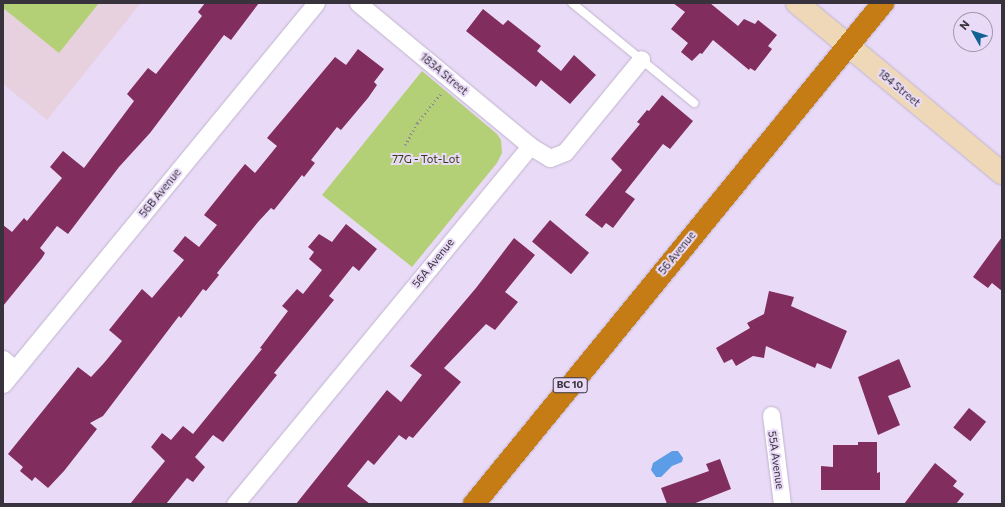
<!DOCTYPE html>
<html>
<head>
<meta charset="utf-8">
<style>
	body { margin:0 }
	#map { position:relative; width:1005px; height:507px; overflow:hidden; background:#e9dbf7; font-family:Commissioner,sans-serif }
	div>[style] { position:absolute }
	.education>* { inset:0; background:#e7d1de }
	.green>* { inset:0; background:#b4d077 }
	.water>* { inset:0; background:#5d9de7 }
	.building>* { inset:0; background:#812d5d; transform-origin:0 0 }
	.path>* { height:2.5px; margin-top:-1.25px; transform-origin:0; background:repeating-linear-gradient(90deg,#8f8598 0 1px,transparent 0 4px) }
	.roads { filter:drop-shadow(0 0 1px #c0b3ce) drop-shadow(0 0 1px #c0b3ce) }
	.lane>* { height:8px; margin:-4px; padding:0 4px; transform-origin:4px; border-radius:4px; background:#fff }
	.street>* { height:17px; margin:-8.5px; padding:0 8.5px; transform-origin:8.5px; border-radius:8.5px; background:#fff }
	.secondary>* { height:22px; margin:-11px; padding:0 11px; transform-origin:11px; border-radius:11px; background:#eed8b8 }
	.highway>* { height:22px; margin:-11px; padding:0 11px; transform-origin:11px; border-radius:11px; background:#c67c14 }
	span { translate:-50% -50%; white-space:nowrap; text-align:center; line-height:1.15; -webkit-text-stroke:4px #e9dbf7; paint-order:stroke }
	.shield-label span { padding:1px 3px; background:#e9dbf7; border:1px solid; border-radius:3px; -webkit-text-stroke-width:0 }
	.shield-label { font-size:10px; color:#37323c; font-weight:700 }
	.street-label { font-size:11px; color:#37323c }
	.park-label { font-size:11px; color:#303b13 }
	.frame { position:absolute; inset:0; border:4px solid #37323c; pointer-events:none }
	.north { position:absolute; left:953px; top:12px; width:40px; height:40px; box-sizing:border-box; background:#e9dbf7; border:1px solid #a297ac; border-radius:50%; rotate:309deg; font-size:11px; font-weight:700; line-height:16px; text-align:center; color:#37323c }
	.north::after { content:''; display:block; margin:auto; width:14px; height:18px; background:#126194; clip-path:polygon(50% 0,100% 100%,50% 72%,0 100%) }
</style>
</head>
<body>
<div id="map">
	<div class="education">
		<i style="clip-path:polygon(3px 3px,141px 3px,47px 120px,3px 84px)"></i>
	</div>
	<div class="green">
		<i style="clip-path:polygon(3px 3px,99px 3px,59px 53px,3px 8px)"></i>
		<i style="clip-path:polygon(422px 71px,497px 134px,501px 140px,502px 153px,497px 163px,412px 267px,322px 195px)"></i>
	</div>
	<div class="water">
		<i style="clip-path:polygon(672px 451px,678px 451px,683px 458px,682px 462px,672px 466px,661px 477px,656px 477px,651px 470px,653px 463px)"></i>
	</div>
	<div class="building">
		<i style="clip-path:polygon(205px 3px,259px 3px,231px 40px,224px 35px,150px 133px,119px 167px,68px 234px,57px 226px,40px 248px,45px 253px,42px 258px,3px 306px,3px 225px,12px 232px,24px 218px,27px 221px,62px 178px,50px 167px,63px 151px,84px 168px,134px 101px,127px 94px,148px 68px,156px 74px,202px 16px,198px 12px)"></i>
		<i style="clip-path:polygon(673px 3px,710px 3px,738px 26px,744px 19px,755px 24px,758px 20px,777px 35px,768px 46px,772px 49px,755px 71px,750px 68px,749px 70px,713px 40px,702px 54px,700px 53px,692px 61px,681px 52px,688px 43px,671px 29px,685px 12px)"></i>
		<i style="clip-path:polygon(483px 9px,503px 25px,508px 20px,541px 46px,537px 51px,561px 71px,574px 55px,596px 75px,570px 104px,541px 80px,536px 87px,466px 31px)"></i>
		<i style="clip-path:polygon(358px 49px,384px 69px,374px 82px,377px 85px,368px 98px,341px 130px,337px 127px,311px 160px,315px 163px,304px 177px,302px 175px,274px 210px,271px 208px,258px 222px,217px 273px,219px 275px,206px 291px,203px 289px,181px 318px,179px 316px,103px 416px,90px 423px,97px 429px,64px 471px,48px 488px,35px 477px,32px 481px,20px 471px,23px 467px,8px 454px,78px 367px,91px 377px,104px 363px,122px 341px,109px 330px,142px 289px,152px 298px,184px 260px,173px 251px,185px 236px,199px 247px,217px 225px,204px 215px,232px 180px,245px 164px,255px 173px,277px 146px,267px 138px,335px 57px,346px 65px)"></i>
		<i style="clip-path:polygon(662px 95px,693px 121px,670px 149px,663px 144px,625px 192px,635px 199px,613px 228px,606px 223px,602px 228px,585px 215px,622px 170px,611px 159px,640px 124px,637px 122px,647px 110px,649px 111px)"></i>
		<i style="left:550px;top:220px;width:51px;height:28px;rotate:40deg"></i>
		<i style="clip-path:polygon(346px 224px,377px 249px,359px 271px,353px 266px,329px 296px,334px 300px,274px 373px,277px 375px,223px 442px,213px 435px,195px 457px,205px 467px,193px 482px,187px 478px,166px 504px,130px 504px,165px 461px,151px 447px,162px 433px,171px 440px,183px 426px,193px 434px,262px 349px,260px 348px,288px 311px,282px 306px,297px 289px,303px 294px,322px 270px,309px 259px,314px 252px,308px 247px,319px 234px,332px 242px)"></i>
		<i style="clip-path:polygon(1002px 237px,1002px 291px,992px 283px,988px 288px,973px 277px)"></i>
		<i style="clip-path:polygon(514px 238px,535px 255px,505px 292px,518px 302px,495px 330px,486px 324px,444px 368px,461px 382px,413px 438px,409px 436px,406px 440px,399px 435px,374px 465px,368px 460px,347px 486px,370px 504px,296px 504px,387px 390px,401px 402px,422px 375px,410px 366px,476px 288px)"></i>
		<i style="clip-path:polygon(769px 291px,794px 297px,791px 306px,847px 331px,831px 369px,817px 363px,815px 368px,766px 346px,764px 358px,753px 356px,736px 366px,732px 359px,724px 363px,716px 348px,750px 328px,747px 323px,764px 314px)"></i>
		<i style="clip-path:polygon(899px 359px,911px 387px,888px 396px,900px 425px,878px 435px,858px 377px)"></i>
		<i style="left:969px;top:408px;width:22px;height:25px;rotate:39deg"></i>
		<i style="clip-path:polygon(858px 442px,877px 442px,877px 473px,880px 472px,880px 490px,821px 490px,821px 466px,833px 467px,833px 445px,858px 445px)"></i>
		<i style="clip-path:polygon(720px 459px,731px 489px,693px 504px,667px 504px,661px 488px,709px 471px,706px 464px)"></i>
		<i style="clip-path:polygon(935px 463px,957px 481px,953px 486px,964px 494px,956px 504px,904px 504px)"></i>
	</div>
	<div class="path">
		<i style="left:405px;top:145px;width:25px;rotate:-61deg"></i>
		<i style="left:417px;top:123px;width:38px;rotate:-51deg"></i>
	</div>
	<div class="roads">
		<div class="lane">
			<i style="left:572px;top:3px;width:158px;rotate:39.3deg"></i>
		</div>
		<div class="street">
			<i style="left:358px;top:3px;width:224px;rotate:39.7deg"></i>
			<i style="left:530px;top:146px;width:23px;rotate:31deg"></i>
			<i style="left:550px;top:158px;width:16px;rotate:-22deg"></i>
			<i style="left:565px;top:152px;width:120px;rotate:-50.7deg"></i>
			<i style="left:3px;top:359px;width:16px;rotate:40deg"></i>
			<i style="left:3px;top:384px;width:493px;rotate:-50.6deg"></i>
			<i style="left:771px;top:415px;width:90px;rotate:83deg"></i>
			<i style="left:235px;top:504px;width:464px;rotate:-50.5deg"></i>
		</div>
		<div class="secondary">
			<i style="left:797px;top:3px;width:266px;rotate:39.7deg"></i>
		</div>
		<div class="highway">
			<i style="left:474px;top:504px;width:647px;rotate:-50.77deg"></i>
		</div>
	</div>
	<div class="shield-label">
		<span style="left:570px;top:385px">BC 10</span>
	</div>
	<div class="street-label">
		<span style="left:444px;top:74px;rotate:40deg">183A Street</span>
		<span style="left:899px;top:88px;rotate:40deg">184 Street</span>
		<span style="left:160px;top:193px;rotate:-51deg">56B Avenue</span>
		<span style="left:677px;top:253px;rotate:-51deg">56 Avenue</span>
		<span style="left:433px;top:263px;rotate:-51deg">56A Avenue</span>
		<span style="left:776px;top:460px;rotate:82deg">55A Avenue</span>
	</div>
	<div class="park-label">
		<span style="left:426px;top:159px">77G - Tot-Lot</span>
	</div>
	<div class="frame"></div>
	<div class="north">N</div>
</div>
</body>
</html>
